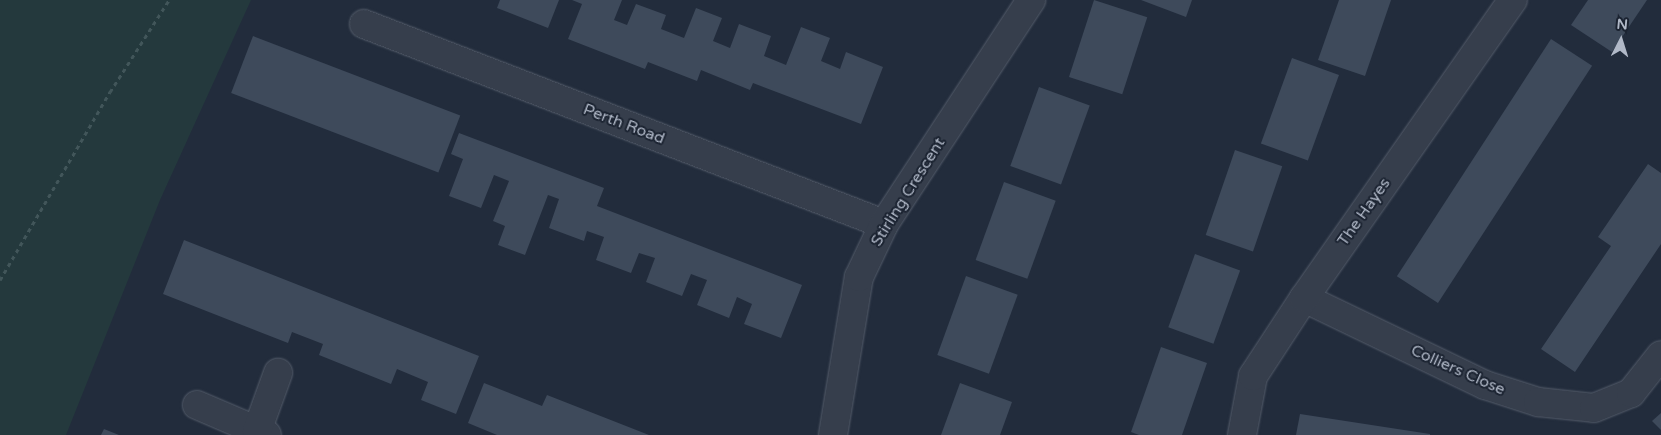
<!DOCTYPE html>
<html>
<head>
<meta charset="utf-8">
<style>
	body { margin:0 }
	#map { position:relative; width:1661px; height:435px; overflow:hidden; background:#222c3c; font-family:"Varela Round",sans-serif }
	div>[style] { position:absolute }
	.green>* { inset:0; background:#24393d }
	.building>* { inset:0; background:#3e4a5b; transform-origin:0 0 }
	.path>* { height:3px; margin-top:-1.5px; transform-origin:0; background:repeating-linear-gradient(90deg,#42565a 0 4px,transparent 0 8px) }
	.roads { filter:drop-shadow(0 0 1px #545c6a) drop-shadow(0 0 1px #545c6a) }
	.street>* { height:28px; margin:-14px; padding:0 14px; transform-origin:14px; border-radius:14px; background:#363e4c }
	span { translate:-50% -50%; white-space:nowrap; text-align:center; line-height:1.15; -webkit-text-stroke:4px #1b2331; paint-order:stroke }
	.street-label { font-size:16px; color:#b1b9c8 }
	.north { position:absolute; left:1596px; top:15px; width:50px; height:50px; -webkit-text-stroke:4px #1b2331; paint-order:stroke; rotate:5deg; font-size:14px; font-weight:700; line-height:20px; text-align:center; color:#b1b9c8 }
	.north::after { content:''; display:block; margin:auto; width:18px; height:22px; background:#b1b9c8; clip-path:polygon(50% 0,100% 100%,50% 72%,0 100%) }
</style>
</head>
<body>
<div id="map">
	<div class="green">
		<i style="clip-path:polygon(0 0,251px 0,160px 200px,66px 435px,0 435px)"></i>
	</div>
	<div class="building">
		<i style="clip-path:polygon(500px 0,559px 0,548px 28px,497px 8px)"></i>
		<i style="clip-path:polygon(572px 0,622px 0,614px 20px,627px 25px,636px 4px,666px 15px,661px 29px,684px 38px,696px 8px,722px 18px,713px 41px,730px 48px,739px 24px,771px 36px,764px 56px,786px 65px,801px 27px,830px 38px,821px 61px,840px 69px,846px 52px,883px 67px,861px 124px,753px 83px,750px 90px,701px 70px,697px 81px,648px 62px,645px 69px,568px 39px,582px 4px)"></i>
		<i style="left:1094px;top:0;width:56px;height:81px;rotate:18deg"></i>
		<i style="clip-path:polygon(1141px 0,1192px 0,1186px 17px)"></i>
		<i style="clip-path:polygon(1339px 0,1391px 0,1365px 76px,1318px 60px)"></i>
		<i style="clip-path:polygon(1588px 0,1647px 0,1612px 52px,1571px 25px)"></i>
		<i style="left:253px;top:36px;width:222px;height:61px;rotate:21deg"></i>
		<i style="left:1551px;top:39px;width:49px;height:283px;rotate:33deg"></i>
		<i style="left:1292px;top:58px;width:50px;height:91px;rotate:20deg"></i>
		<i style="left:1039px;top:87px;width:54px;height:84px;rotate:20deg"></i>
		<i style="clip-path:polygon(459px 133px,604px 188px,597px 206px,802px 285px,781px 338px,744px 324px,752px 304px,737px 297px,729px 318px,697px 305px,707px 280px,691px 274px,682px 296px,646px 282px,655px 258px,639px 253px,631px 273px,596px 260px,604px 237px,587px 231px,584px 241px,549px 228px,559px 199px,548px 195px,525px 255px,498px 245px,505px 226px,493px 221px,509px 181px,494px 175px,481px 208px,449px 196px,463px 159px,451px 154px)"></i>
		<i style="left:1235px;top:150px;width:50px;height:90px;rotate:19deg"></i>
		<i style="clip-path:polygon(1648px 164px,1661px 173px,1661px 244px,1575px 372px,1541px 349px,1611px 246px,1598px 237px)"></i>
		<i style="left:1004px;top:182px;width:55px;height:83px;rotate:20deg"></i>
		<i style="clip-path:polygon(184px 240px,479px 356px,456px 414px,421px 400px,428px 382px,397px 369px,391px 384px,319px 355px,323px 344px,292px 332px,288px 343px,163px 294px)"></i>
		<i style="left:1195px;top:254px;width:48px;height:78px;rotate:20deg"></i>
		<i style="left:966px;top:276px;width:55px;height:84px;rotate:20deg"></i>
		<i style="clip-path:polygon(1161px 347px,1207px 363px,1182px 435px,1139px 435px,1131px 432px)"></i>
		<i style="clip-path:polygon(484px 383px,542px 406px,547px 395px,649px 435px,497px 435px,468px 423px)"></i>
		<i style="clip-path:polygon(960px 383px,1012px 402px,1000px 435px,941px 435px)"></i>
		<i style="clip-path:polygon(1661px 413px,1661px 430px,1652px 421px)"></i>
		<i style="clip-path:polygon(1300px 414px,1430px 434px,1430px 435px,1296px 435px)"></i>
		<i style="clip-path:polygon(104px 429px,119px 435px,101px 435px)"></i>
	</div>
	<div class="path">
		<i style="left:0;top:280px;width:218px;rotate:-59.7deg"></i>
		<i style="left:110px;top:92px;width:109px;rotate:-57.3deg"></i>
	</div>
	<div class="roads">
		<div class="street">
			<i style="left:364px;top:24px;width:557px;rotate:21.04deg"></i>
			<i style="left:1304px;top:298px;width:201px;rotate:25.7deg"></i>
			<i style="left:1485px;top:385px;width:56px;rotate:17.8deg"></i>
			<i style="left:1538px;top:402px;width:56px;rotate:6.1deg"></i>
			<i style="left:1594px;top:408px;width:40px;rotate:-22deg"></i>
			<i style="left:1631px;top:393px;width:48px;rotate:-51.7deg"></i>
			<i style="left:197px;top:405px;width:76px;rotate:23.2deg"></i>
			<i style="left:257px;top:431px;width:62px;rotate:-70.1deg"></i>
			<i style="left:833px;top:435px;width:160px;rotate:-80.7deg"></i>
			<i style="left:859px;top:277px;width:59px;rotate:-64.7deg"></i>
			<i style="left:884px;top:224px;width:268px;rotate:-56.7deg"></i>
			<i style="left:1242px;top:435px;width:60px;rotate:-79.4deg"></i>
			<i style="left:1253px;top:376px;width:93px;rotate:-56.8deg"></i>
			<i style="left:1304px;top:298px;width:364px;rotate:-55deg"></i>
		</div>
	</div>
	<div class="street-label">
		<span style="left:624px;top:124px;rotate:21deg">Perth Road</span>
		<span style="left:908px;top:192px;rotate:-58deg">Stirling Crescent</span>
		<span style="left:1364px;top:212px;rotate:-55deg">The Hayes</span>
		<span style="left:1458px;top:370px;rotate:24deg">Colliers Close</span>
	</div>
	<div class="north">N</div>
</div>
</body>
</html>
